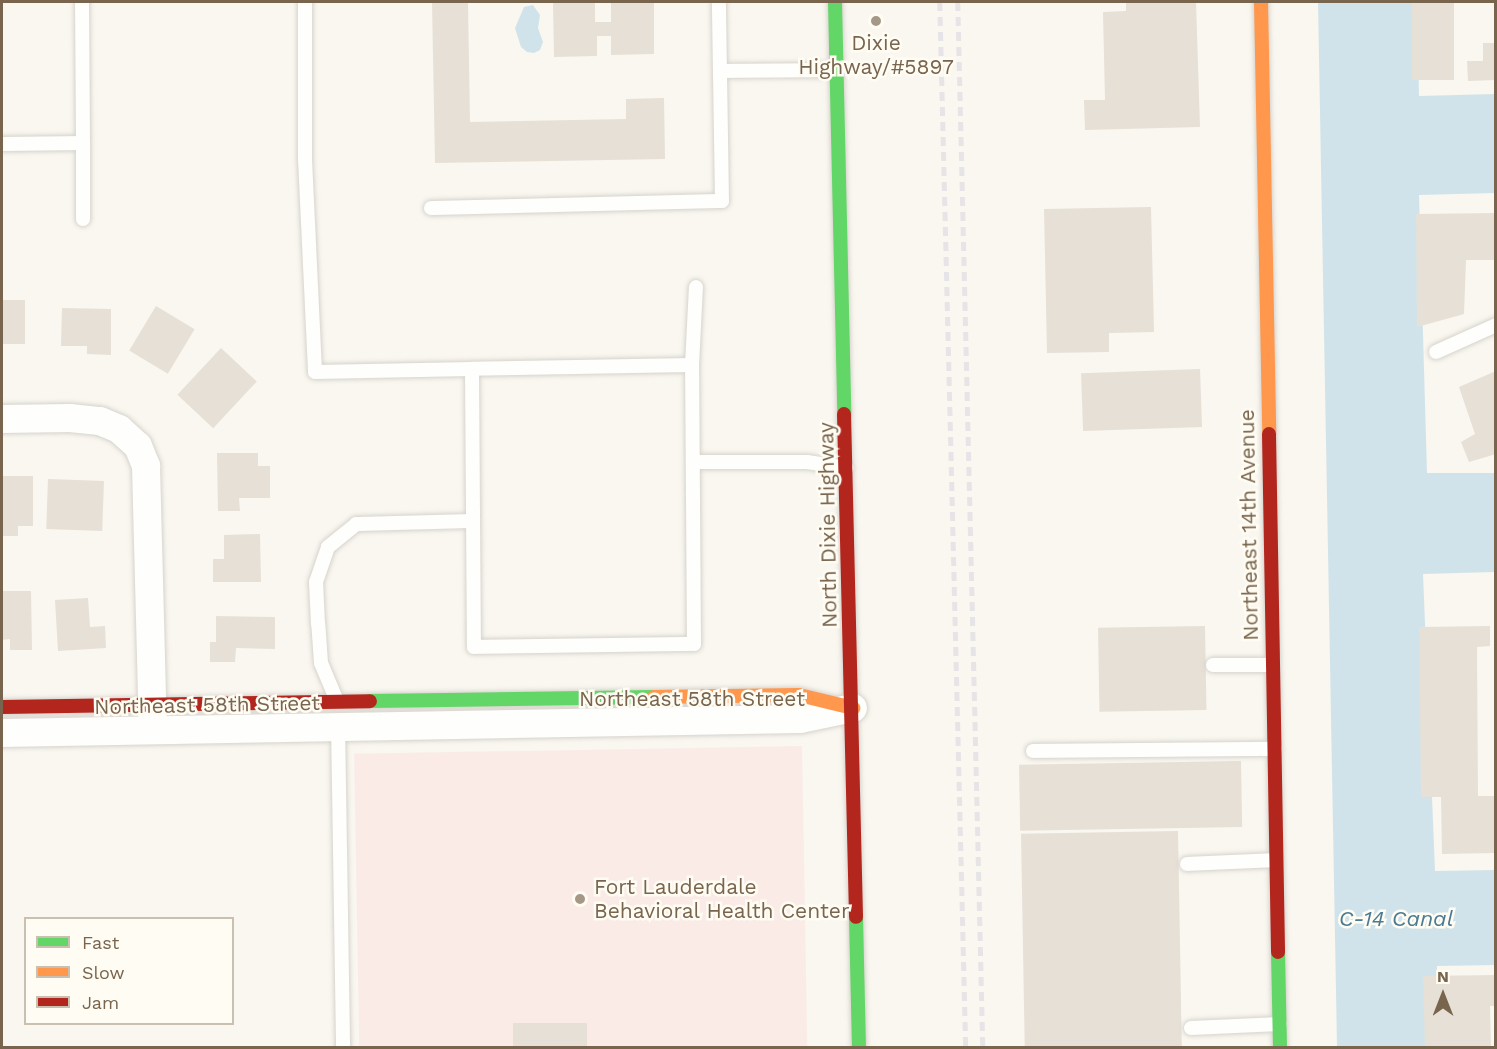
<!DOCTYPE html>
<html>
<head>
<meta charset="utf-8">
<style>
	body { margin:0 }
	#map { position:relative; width:1497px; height:1049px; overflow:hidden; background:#f9f7f0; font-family:"Work Sans",sans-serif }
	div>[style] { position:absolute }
	.medical>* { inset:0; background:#faebe7; transform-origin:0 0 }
	.water>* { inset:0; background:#d1e3ea }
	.building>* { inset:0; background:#e6e0d7; transform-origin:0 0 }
	.roads { filter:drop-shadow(0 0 2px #d7d3cc) drop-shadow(0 0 2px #d7d3cc) }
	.lane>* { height:14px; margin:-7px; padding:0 7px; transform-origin:7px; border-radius:7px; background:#fefefd }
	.street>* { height:28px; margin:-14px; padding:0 14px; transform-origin:14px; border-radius:14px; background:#fefefd }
	.fast>* { height:14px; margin:-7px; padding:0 7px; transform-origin:7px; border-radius:7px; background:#63d668 }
	.slow>* { height:14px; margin:-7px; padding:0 7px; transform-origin:7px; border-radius:7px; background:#ff974d }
	.jam>* { height:14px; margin:-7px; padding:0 7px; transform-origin:7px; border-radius:7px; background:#b3261e }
	.rail>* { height:4.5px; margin-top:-2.25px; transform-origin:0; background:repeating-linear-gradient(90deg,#e7e4e7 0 9px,transparent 0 15px) }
	.dots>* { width:16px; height:16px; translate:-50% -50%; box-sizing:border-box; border:3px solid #fffcf3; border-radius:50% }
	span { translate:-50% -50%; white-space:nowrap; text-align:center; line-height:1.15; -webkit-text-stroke:5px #fffcf3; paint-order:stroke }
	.poi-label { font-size:21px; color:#79654e }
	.left { translate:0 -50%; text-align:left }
	.street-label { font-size:21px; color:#79654e }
	.water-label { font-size:22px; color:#4b7a93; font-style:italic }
	.frame { position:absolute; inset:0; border:3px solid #79654e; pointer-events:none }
	.legend { position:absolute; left:24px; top:917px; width:210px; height:108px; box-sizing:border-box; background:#fffcf3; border:2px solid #c9c0b1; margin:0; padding:8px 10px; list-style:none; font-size:18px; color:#79654e }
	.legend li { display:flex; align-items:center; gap:12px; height:30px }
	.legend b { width:30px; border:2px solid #c9c0b1 }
	.north { position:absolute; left:1413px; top:965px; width:60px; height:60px; -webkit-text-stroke:4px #fffcf3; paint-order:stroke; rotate:0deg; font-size:16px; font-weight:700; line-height:24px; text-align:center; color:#79654e }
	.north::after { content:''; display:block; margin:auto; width:21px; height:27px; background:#79654e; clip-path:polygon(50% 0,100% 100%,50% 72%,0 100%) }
</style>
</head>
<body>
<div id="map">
	<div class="medical">
		<i style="left:802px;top:746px;width:301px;height:448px;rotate:89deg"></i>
	</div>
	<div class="water">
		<i style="clip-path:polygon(1318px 2px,1417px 2px,1419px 96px,1495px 94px,1495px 193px,1419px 195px,1427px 473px,1496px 473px,1495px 572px,1423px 574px,1435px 871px,1496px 870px,1495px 965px,1437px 966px,1438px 1047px,1337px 1047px)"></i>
		<i style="clip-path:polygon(533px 5px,540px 15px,538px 28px,543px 42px,540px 50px,534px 53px,527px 52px,521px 47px,515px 28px,524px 7px)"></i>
	</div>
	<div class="building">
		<i style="clip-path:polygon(432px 2px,468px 2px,470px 122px,626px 119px,626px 99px,664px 98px,665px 159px,435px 163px)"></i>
		<i style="clip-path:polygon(553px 2px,595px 2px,595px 22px,611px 22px,611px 2px,654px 2px,654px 54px,611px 55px,611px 36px,597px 36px,597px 56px,554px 57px)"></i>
		<i style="clip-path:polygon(1126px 2px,1196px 2px,1200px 127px,1085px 130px,1084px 100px,1105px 100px,1103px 12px,1126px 11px)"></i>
		<i style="left:1412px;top:2px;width:42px;height:78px"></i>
		<i style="clip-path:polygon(1483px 43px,1496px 43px,1496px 80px,1468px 81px,1467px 61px,1483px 61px)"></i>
		<i style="clip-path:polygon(1151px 207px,1154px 332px,1109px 333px,1109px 352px,1047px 353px,1044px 209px)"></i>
		<i style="clip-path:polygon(1496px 213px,1496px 260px,1466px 260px,1464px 314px,1417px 327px,1416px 214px)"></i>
		<i style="left:2px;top:300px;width:23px;height:44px"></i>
		<i style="left:156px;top:306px;width:45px;height:52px;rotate:31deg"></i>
		<i style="clip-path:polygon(62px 308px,111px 309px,111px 355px,87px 354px,87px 346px,61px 346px)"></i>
		<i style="left:221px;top:348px;width:49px;height:64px;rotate:43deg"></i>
		<i style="left:1200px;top:369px;width:58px;height:119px;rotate:88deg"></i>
		<i style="clip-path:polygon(1496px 371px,1496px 454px,1469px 462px,1461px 442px,1475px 434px,1459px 387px)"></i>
		<i style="clip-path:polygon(217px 453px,258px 453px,258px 466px,270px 466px,270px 498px,239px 498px,240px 511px,218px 511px)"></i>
		<i style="clip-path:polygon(2px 476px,33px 476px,33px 526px,18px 526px,18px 536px,2px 536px)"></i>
		<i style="left:48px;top:479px;width:56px;height:50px;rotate:2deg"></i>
		<i style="clip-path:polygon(260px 534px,261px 582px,213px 582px,213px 559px,224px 559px,224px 535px)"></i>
		<i style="clip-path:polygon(2px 591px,31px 591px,32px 650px,10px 650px,10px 639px,2px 640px)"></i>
		<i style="clip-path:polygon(88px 598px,90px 627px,105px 626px,106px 648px,58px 651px,55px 600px)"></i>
		<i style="clip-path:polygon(216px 616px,275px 617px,275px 649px,236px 648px,235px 662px,210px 662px,210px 642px,216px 642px)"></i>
		<i style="left:1205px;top:626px;width:84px;height:107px;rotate:89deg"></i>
		<i style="clip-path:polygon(1490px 626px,1490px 646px,1477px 647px,1478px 796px,1496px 796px,1496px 853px,1442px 854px,1441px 797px,1421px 797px,1419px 627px)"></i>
		<i style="left:1241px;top:761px;width:66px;height:222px;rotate:89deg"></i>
		<i style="left:1178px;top:831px;width:217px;height:157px;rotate:89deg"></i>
		<i style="clip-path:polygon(1496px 975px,1496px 1006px,1490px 1006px,1491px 1048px,1425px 1048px,1423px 976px)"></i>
		<i style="left:587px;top:1023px;width:25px;height:74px;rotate:90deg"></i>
	</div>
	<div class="roads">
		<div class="lane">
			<i style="left:305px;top:2px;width:157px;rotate:90deg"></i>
			<i style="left:305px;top:159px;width:213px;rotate:87.3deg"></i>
			<i style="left:315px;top:372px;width:157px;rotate:-1.1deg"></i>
			<i style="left:720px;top:71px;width:117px;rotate:-0.5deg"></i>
			<i style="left:83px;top:143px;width:76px;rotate:90deg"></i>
			<i style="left:2px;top:144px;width:81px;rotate:-0.7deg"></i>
			<i style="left:83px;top:143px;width:141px;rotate:-90.4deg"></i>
			<i style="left:431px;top:208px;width:291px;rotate:-1.4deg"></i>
			<i style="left:722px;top:201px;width:199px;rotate:-90.9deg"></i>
			<i style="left:1436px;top:352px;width:66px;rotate:-24.2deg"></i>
			<i style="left:692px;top:365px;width:220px;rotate:179deg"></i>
			<i style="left:472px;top:369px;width:278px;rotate:89.6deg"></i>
			<i style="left:474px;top:647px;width:220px;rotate:-0.8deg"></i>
			<i style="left:694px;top:644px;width:279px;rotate:-90.4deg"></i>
			<i style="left:692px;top:365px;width:78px;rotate:-87.1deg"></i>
			<i style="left:694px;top:462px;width:113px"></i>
			<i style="left:807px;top:462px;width:40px;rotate:8.5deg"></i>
			<i style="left:1213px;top:665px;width:60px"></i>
			<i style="left:337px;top:701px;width:41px;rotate:-112.8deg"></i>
			<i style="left:321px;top:663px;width:39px;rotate:-94deg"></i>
			<i style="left:318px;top:624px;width:42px;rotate:-92.7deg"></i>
			<i style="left:316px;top:582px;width:37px;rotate:-71deg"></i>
			<i style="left:328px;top:547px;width:36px;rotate:-39deg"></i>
			<i style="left:356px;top:524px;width:117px;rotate:-1.5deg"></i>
			<i style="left:338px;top:723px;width:325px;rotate:89.1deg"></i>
			<i style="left:1033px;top:751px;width:242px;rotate:-0.5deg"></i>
			<i style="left:1187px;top:864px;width:89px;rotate:-2.6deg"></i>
			<i style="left:1191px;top:1028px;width:89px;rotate:-2.6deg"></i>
		</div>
		<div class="street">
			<i style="left:2px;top:419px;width:68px;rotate:-0.8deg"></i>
			<i style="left:70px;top:418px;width:30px;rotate:6deg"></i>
			<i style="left:100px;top:421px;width:21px;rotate:23deg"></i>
			<i style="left:119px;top:429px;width:25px;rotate:42deg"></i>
			<i style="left:138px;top:446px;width:22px;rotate:68deg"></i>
			<i style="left:146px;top:466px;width:260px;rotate:88.5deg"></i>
			<i style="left:2px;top:733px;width:798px;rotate:-1.01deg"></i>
			<i style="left:800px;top:719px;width:54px;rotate:-11.7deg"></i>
		</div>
		<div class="fast">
			<i style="left:835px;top:2px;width:412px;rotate:88.7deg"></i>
			<i style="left:370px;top:701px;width:284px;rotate:-0.8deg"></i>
			<i style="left:856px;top:917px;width:131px;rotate:88.7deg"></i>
			<i style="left:1278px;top:952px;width:96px;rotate:88.8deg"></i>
		</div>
		<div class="slow">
			<i style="left:1261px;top:2px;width:432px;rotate:88.9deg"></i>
			<i style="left:654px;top:697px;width:145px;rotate:-0.8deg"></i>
			<i style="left:799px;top:695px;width:56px;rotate:13.5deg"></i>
		</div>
		<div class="jam">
			<i style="left:844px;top:414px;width:503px;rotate:88.63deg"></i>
			<i style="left:1269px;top:434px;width:518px;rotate:89deg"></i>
			<i style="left:2px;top:707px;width:368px;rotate:-0.9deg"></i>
		</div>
	</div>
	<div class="rail">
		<i style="left:940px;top:2px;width:1046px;rotate:88.58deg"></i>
		<i style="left:958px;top:2px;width:1046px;rotate:88.63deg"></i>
	</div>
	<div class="dots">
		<i style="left:876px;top:21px;background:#a69887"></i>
		<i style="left:580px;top:899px;background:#a69887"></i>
	</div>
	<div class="poi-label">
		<span style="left:876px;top:55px">Dixie<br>Highway/#5897</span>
		<span class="left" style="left:594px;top:899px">Fort Lauderdale<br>Behavioral Health Center</span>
	</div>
	<div class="street-label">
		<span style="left:828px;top:525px;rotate:-91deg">North Dixie Highway</span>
		<span style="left:1249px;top:525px;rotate:-91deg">Northeast 14th Avenue</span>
		<span style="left:692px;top:699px">Northeast 58th Street</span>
		<span style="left:207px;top:705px;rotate:-1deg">Northeast 58th Street</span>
	</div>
	<div class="water-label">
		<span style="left:1396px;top:919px">C-14 Canal</span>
	</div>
	<div class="frame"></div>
	<ul class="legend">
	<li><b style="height:8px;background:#63d668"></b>Fast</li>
	<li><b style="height:8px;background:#ff974d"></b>Slow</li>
	<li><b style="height:8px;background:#b3261e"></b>Jam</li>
	</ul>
	<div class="north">N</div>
</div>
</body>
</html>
